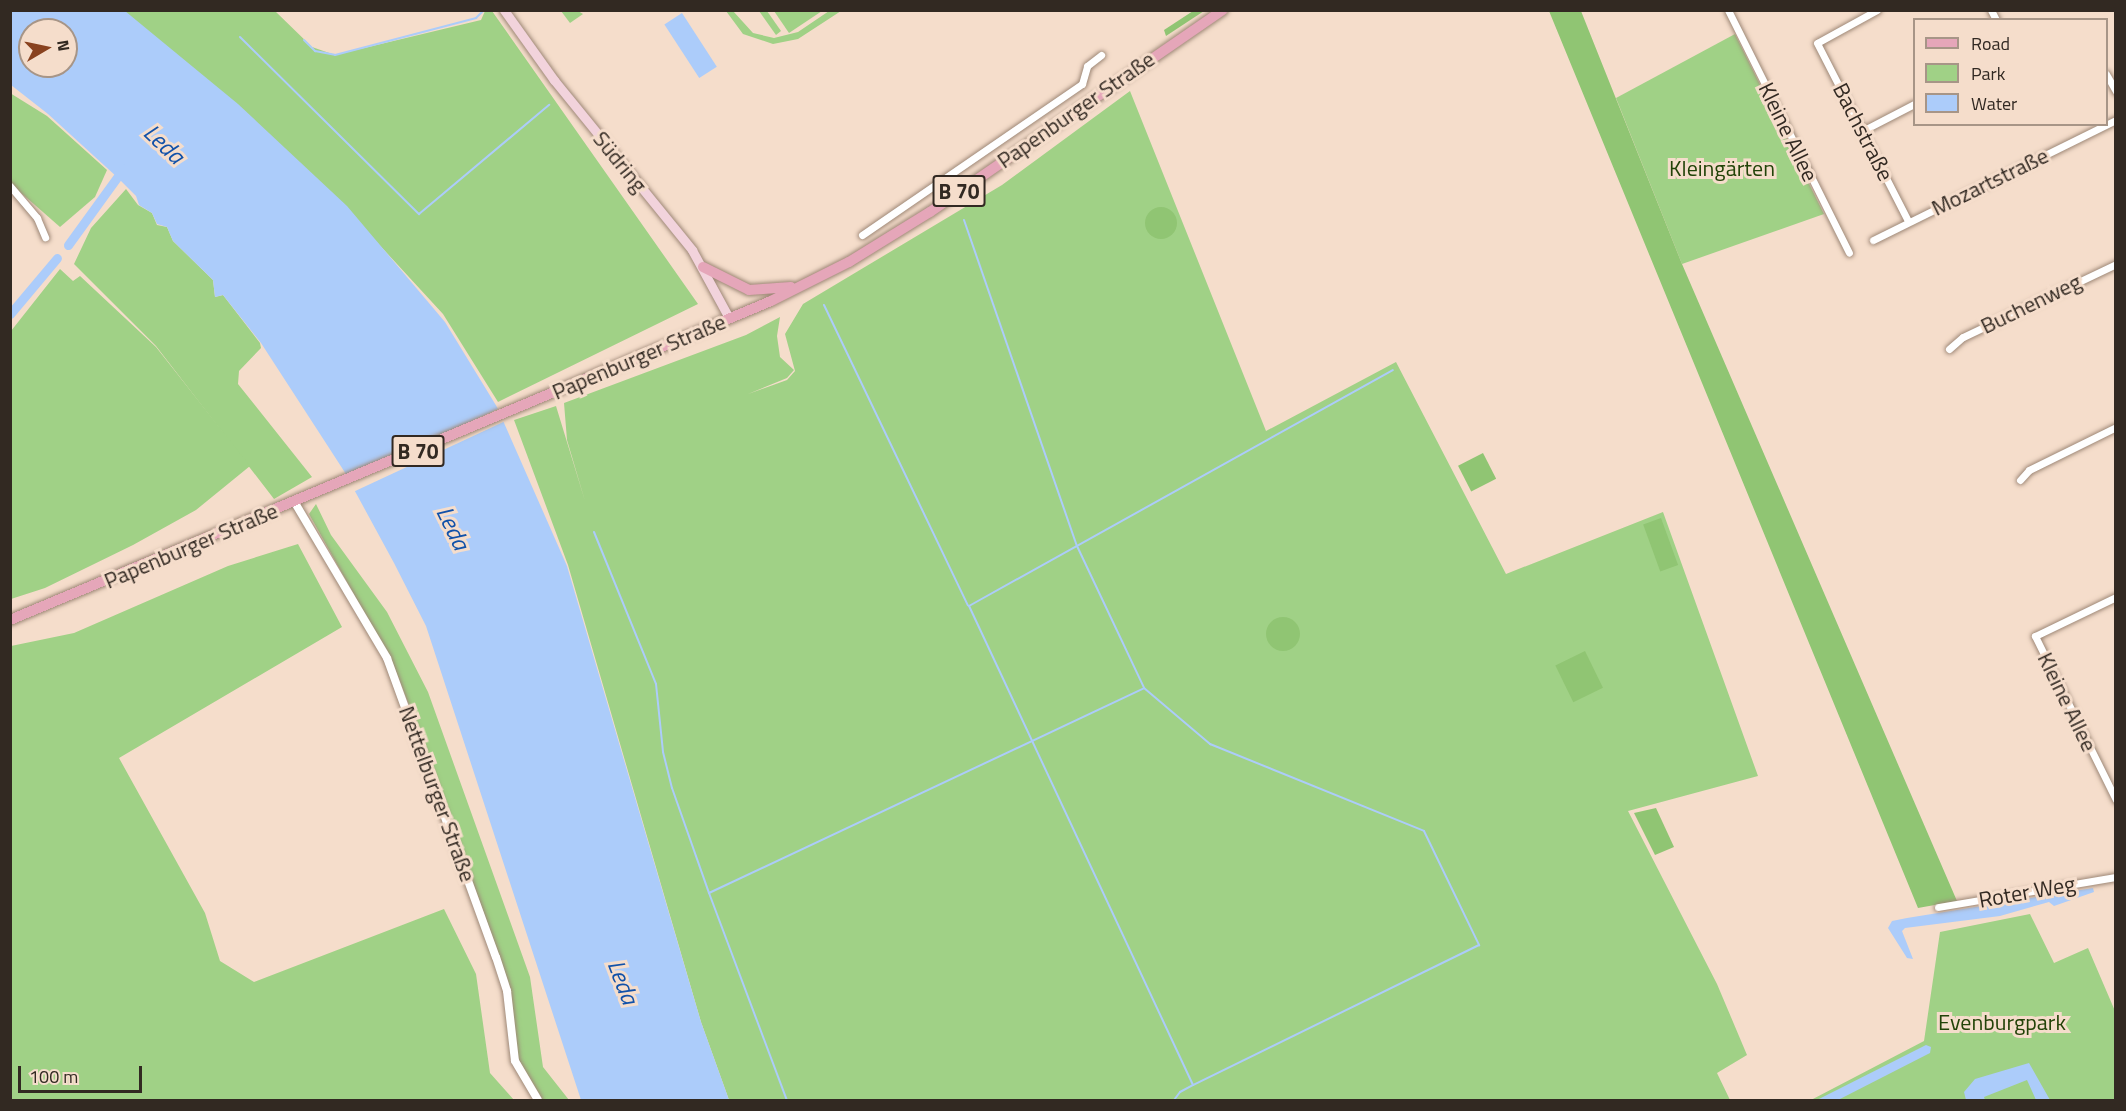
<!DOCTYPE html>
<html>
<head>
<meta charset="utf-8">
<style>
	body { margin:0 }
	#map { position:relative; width:2126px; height:1111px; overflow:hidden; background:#f5ddcb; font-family:"Titillium Web",sans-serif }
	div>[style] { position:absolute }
	.green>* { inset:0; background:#a0d186 }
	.forest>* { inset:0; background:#90c573; transform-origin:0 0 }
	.round { border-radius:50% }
	.water>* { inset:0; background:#acccfa; transform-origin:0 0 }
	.pier>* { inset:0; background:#f5ddcb; transform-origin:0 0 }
	.stream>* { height:2px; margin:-1px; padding:0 1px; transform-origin:1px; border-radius:1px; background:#acccfa }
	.canal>* { height:9px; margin:-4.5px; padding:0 4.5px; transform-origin:4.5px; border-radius:4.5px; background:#acccfa }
	.roads { filter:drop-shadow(0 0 2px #9e8877) drop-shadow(0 0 2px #9e8877) }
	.minor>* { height:7px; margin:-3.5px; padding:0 3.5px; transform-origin:3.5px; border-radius:3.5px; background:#fff }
	.tertiary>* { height:8px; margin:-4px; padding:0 4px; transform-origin:4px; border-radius:4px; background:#fff }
	.secondary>* { height:9px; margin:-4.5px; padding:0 4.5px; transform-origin:4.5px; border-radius:4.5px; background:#f2d3dc }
	.primary>* { height:10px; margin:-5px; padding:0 5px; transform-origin:5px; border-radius:5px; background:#e5a6b9 }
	span { translate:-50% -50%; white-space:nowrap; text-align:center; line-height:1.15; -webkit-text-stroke:6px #f5ddcb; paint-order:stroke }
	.shield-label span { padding:2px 4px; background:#f5ddcb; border:2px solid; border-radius:4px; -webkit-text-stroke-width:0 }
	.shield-label { font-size:21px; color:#322922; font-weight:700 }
	.street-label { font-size:22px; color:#322922 }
	.park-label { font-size:22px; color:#224308 }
	.water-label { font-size:24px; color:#1151a9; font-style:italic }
	.frame { position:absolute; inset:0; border:12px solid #322922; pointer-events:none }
	.legend { position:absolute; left:1913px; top:18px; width:195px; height:108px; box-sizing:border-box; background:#f5ddcb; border:2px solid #a79587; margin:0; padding:8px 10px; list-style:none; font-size:18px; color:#322922 }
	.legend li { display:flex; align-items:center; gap:12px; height:30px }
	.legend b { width:30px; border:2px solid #a79587 }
	.north { position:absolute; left:18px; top:18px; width:60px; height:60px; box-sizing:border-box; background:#f5ddcb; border:2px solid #a79587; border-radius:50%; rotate:81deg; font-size:16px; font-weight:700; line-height:24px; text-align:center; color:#322922 }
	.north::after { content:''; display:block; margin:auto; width:21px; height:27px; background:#89421f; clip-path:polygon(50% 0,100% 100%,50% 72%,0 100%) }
	.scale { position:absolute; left:18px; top:1066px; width:124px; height:27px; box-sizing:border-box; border:3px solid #322922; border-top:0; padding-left:8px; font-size:18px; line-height:21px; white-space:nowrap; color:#322922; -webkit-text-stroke:4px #f5ddcb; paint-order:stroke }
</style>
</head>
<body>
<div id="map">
	<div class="green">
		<i style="clip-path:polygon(115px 11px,275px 11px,312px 47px,335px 55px,481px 20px,485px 11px,492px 11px,698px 304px,498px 402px,443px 314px,362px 226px)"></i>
		<i style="clip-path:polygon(561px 11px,578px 11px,583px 14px,570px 23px)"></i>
		<i style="clip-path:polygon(726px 11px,733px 11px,753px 33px,774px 38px,798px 32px,829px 11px,841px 11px,798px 39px,773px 44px,743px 34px)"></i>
		<i style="clip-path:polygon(759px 11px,767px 11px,781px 31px,776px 35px)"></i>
		<i style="clip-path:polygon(774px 11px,822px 11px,789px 33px)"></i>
		<i style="clip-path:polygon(1735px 34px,1824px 214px,1682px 264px,1616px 98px)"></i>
		<i style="clip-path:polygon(1130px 91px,1266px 431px,1396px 362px,1506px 574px,1663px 512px,1758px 776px,1628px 811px,1717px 984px,1747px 1055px,1717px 1073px,1730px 1100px,729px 1100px,701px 1022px,568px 565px,514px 420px,556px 406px,585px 501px,567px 440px,564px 403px,746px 335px,780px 317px,777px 336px,780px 357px,794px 370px,787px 378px,748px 394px,787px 380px,795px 371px,785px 334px,803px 304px,1002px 185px)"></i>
		<i style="clip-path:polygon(10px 93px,47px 116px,107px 170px,95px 197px,60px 227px,11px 184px)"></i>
		<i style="clip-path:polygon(126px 189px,138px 205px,152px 213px,157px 225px,167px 227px,173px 241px,213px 280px,215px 297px,223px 295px,260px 343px,261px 348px,239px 371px,238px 384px,312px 477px,274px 499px,156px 346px,74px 264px,91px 228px)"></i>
		<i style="clip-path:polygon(60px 269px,73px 281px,80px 276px,156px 347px,250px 466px,196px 510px,133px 545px,45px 588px,11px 599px,11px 331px)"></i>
		<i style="clip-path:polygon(316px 504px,331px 535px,387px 612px,428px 692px,530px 977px,543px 1067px,569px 1100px,543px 1100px,516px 1055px,510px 987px,426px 749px,394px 666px,309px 514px)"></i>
		<i style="clip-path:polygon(298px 544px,342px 627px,119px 758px,205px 913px,220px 961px,254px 982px,444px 909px,476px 974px,490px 1073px,514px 1100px,11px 1100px,11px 646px,74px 633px,228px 566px)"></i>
		<i style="clip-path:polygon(2030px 914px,2054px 963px,2088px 948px,2115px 1011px,2115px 1100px,1811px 1100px,1924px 1041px,1940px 932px)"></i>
	</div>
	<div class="forest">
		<i style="clip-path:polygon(1193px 11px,1204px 11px,1166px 36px,1164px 30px)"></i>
		<i style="clip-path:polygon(1549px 11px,1581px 11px,1682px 264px,1957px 901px,1918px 908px)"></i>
		<i class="round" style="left:1145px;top:207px;width:32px;height:32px"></i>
		<i style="left:1483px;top:453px;width:29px;height:28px;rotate:63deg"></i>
		<i style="left:1661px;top:518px;width:50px;height:19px;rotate:70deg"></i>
		<i class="round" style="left:1266px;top:617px;width:34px;height:34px"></i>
		<i style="left:1585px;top:651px;width:41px;height:33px;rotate:64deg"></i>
		<i style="clip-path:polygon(1656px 808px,1674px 847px,1655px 855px,1634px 813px)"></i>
	</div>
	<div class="water">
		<i style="clip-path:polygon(evenodd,10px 11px,125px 11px,238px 104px,347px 206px,445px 322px,497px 407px,567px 566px,701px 1022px,729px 1100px,581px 1100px,426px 626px,394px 563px,344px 471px,261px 343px,223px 295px,215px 297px,213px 280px,173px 241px,167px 227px,157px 224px,152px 213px,139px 205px,136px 196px,117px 177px,48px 114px,11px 85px,10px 11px,30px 30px,66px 30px,66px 66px,30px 66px,30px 30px)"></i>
		<i style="left:682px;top:13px;width:64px;height:21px;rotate:57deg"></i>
		<i style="clip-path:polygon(2093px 888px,2094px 892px,2054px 906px,2049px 902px,2000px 916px,1905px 928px,1902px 931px,1913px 959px,1907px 958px,1888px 928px,1892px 921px,1907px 918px)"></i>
		<i style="clip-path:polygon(1926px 1045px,1931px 1047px,1930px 1053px,1838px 1100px,1817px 1100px)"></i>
		<i style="clip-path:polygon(2029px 1063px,2050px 1100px,2036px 1100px,2027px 1080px,1984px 1097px,1985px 1100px,1966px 1100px,1964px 1092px,1975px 1079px)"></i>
	</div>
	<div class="pier">
		<i style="left:500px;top:408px;width:14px;height:171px;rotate:65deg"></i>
	</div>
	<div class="stream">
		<i style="left:240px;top:37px;width:252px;rotate:44.7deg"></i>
		<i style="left:419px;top:214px;width:170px;rotate:-40deg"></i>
		<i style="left:304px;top:40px;width:16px;rotate:45deg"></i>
		<i style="left:315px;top:51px;width:20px;rotate:11deg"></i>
		<i style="left:335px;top:55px;width:146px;rotate:-14.7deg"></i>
		<i style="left:476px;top:18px;width:11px;rotate:-45deg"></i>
		<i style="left:964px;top:220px;width:345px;rotate:70.9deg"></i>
		<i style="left:1077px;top:546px;width:157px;rotate:64.7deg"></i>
		<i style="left:1144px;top:688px;width:87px;rotate:40.3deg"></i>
		<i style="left:1210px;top:744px;width:231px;rotate:22.1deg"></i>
		<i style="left:1424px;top:831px;width:127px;rotate:64.2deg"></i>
		<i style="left:1479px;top:945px;width:318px;rotate:153.9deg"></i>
		<i style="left:824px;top:305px;width:333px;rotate:64.4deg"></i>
		<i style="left:594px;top:532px;width:164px;rotate:67.8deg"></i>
		<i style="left:656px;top:684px;width:68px;rotate:84.1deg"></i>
		<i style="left:663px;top:752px;width:37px;rotate:76deg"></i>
		<i style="left:672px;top:788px;width:111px;rotate:70.6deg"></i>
		<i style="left:709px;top:893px;width:481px;rotate:-25.2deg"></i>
		<i style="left:709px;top:893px;width:221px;rotate:69.4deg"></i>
		<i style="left:1174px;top:1100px;width:10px;rotate:-53deg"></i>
		<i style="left:1180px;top:1092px;width:15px;rotate:-28deg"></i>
		<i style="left:1193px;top:1085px;width:529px;rotate:-115.06deg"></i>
		<i style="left:969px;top:606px;width:485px;rotate:-29.1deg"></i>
	</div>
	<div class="canal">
		<i style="left:68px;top:245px;width:94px;rotate:-54.1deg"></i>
		<i style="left:10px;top:314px;width:73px;rotate:-50deg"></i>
	</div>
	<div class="roads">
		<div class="minor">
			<i style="left:1728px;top:10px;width:271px;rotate:63.5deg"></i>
			<i style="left:1877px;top:10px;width:68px;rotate:151.2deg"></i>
			<i style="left:1817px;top:43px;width:200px;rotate:62.9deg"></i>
			<i style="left:1991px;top:10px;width:11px;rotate:63deg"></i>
			<i style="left:2106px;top:74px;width:20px;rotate:60deg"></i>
			<i style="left:1862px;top:131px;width:59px;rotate:-27.4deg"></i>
			<i style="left:10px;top:186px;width:42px;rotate:49.8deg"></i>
			<i style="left:37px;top:218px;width:21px;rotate:67deg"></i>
			<i style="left:862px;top:235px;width:267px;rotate:-34.5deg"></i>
			<i style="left:1082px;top:84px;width:19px;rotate:-74deg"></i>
			<i style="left:1087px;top:66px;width:18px;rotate:-38deg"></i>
			<i style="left:1873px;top:240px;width:271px;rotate:-26.3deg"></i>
			<i style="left:1949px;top:349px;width:18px;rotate:-41deg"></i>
			<i style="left:1963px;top:337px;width:170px;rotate:-25.5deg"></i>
			<i style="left:2020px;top:480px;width:13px;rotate:-48deg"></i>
			<i style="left:2029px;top:470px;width:97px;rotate:-26.3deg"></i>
			<i style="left:2116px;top:597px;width:90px;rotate:154.3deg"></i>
			<i style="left:2035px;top:636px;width:183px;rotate:63.7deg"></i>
			<i style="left:1938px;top:907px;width:181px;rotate:-9.6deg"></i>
		</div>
		<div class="tertiary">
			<i style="left:295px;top:503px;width:180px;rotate:59.3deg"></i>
			<i style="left:387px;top:658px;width:318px;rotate:70deg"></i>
			<i style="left:496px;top:957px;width:36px;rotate:72deg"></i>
			<i style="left:507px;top:991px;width:70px;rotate:83.5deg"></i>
			<i style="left:515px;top:1061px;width:45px;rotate:59.5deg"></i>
		</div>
		<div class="secondary">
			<i style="left:504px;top:10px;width:86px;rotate:54.5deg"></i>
			<i style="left:554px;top:80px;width:219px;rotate:50.9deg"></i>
			<i style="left:692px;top:250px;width:77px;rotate:61.4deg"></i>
		</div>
		<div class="primary">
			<i style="left:703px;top:267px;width:51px;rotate:26.6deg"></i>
			<i style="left:749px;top:290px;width:42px;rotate:-4.1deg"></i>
			<i style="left:10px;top:620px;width:825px;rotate:-22.74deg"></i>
			<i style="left:771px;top:301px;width:87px;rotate:-26.6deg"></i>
			<i style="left:849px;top:262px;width:95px;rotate:-31.7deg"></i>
			<i style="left:930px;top:212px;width:356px;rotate:-34.6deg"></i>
		</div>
	</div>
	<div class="shield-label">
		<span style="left:959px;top:191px">B 70</span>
		<span style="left:418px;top:451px">B 70</span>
	</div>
	<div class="street-label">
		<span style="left:1076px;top:110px;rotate:-35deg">Papenburger Straße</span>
		<span style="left:1788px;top:132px;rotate:64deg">Kleine Allee</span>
		<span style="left:1863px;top:132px;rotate:63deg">Bachstraße</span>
		<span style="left:620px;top:162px;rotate:51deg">Südring</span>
		<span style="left:1990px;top:182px;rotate:-26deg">Mozartstraße</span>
		<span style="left:2031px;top:304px;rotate:-26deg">Buchenweg</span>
		<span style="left:639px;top:357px;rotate:-23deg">Papenburger Straße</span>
		<span style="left:191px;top:546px;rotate:-23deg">Papenburger Straße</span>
		<span style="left:2067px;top:702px;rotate:64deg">Kleine Allee</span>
		<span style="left:437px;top:794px;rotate:70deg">Nettelburger Straße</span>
		<span style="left:2027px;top:892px;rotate:-10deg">Roter Weg</span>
	</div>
	<div class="park-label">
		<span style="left:1722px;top:169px">Kleingärten</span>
		<span style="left:2002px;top:1023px">Evenburgpark</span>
	</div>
	<div class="water-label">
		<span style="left:164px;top:144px;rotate:43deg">Leda</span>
		<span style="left:453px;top:528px;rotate:64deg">Leda</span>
		<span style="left:623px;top:982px;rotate:69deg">Leda</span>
	</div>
	<div class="frame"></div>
	<ul class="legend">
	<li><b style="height:8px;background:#e5a6b9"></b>Road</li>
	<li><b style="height:16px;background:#a0d186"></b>Park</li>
	<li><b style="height:16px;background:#acccfa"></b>Water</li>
	</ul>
	<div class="north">N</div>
	<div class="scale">100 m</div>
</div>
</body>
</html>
